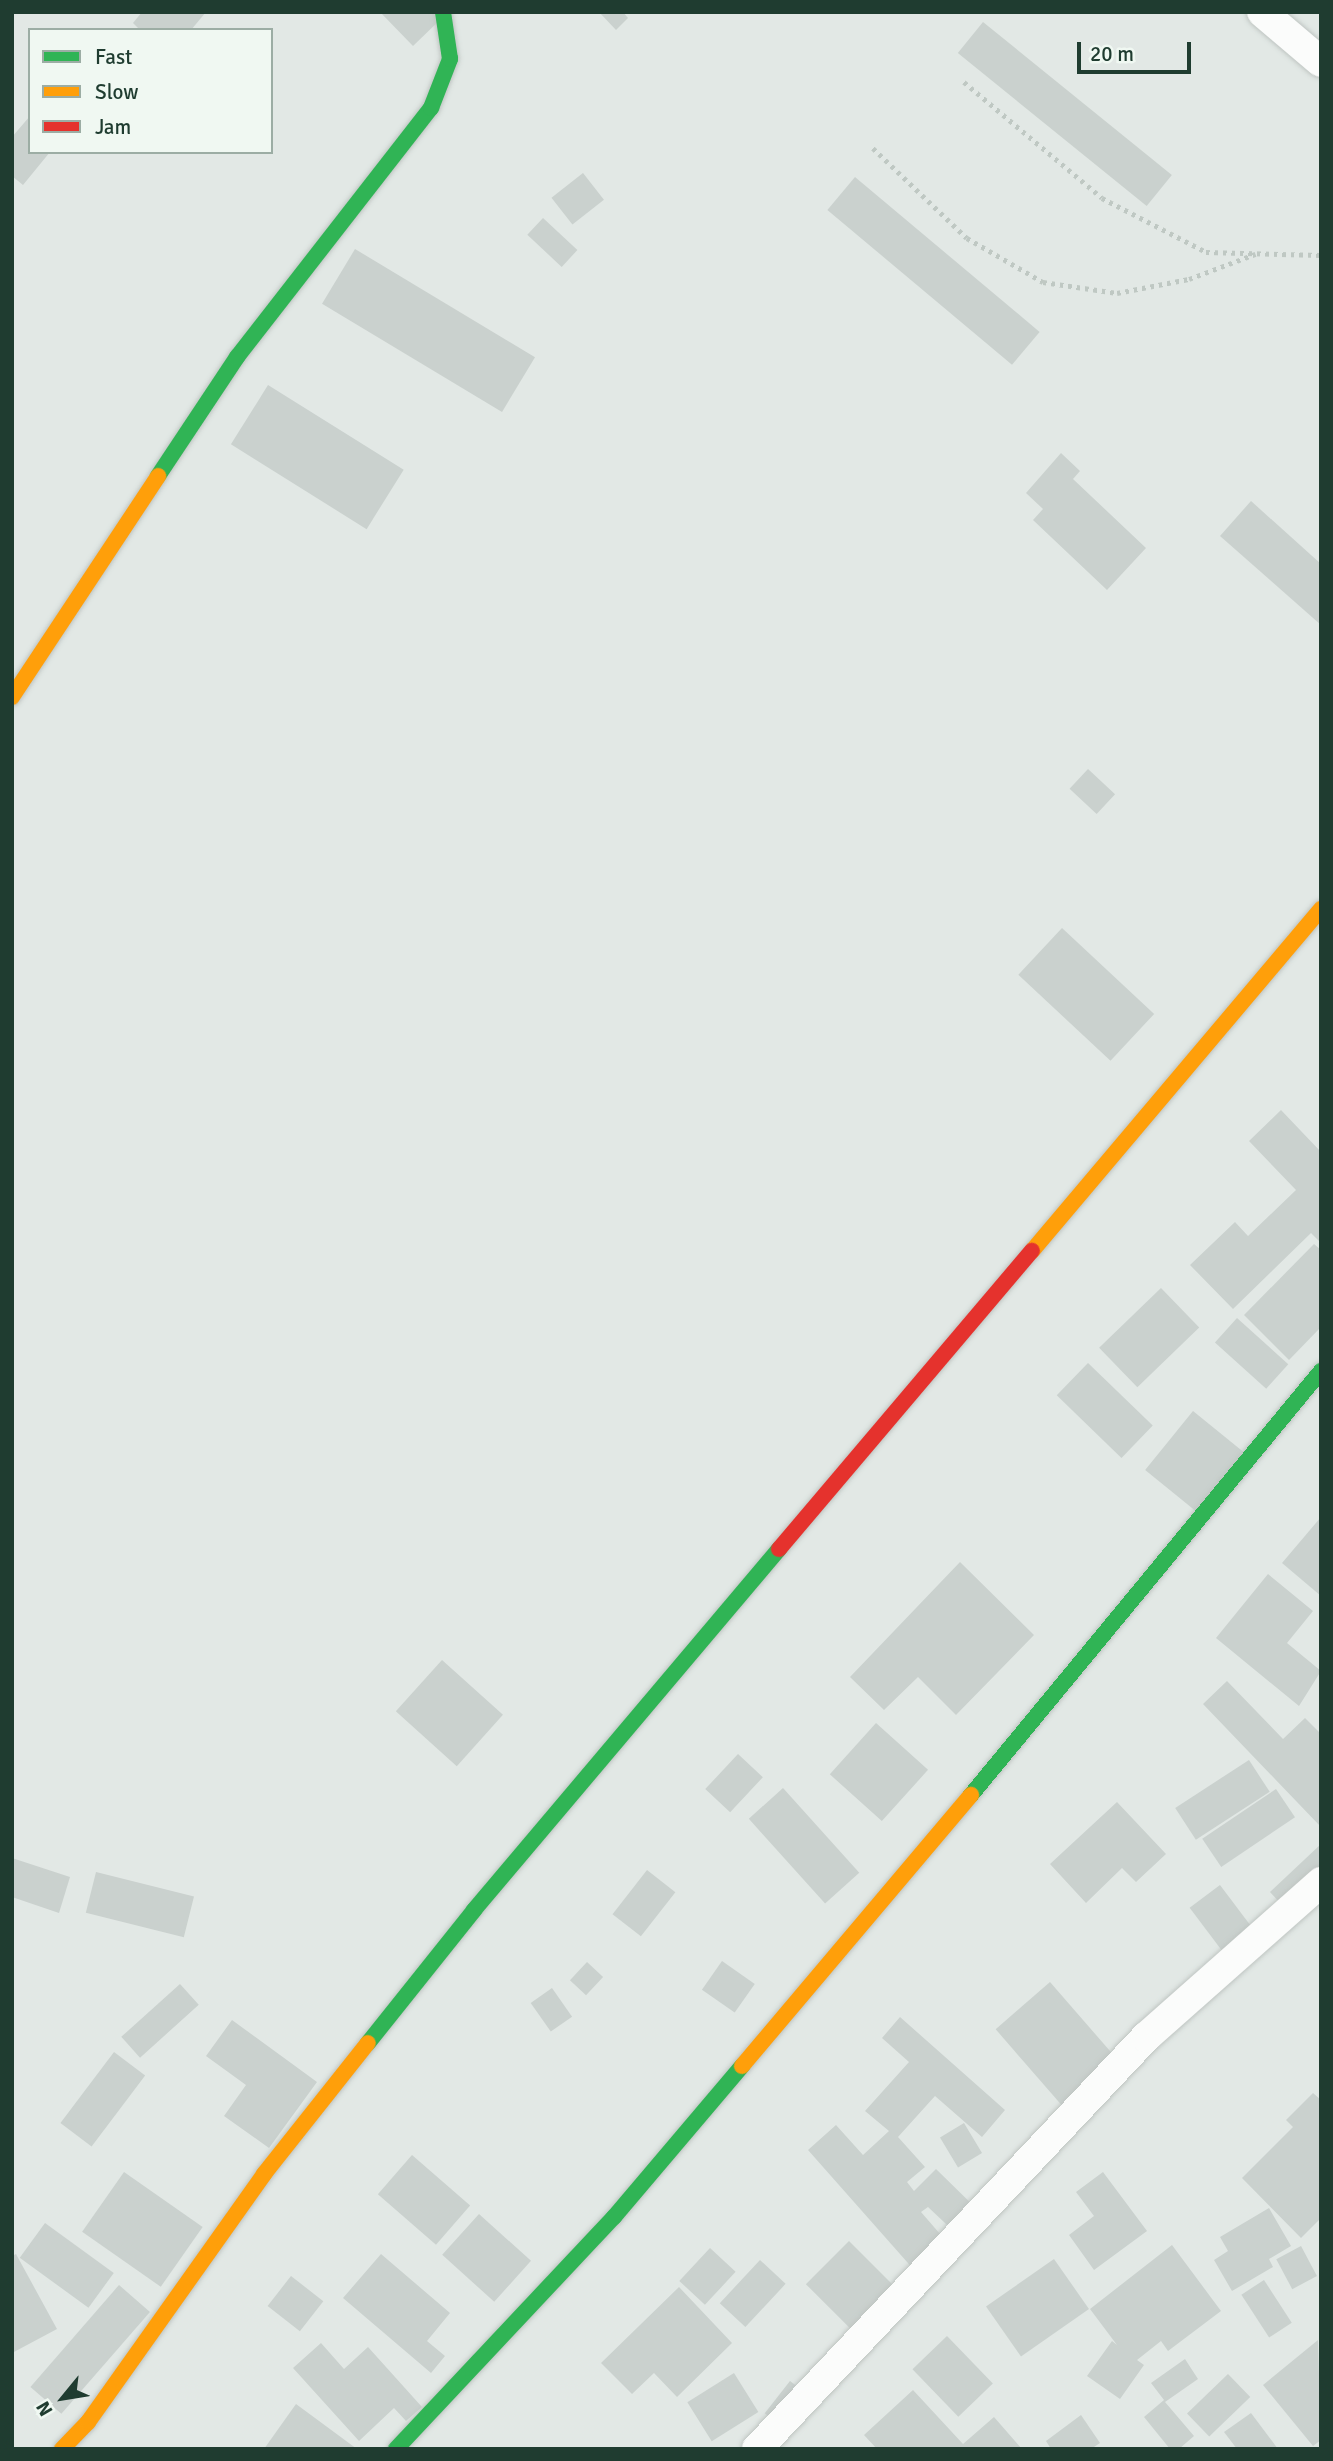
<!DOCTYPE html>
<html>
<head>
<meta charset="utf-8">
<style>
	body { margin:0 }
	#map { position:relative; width:1333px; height:2461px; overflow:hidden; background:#e2e8e5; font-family:Signika,sans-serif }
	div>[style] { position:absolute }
	.building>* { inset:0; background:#cad1ce; transform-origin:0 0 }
	.path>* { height:4.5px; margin-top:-2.25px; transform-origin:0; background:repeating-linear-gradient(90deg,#bfc8c3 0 3.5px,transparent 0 8.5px) }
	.roads { filter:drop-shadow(0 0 2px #bfc5c2) drop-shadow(0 0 2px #bfc5c2) }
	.street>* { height:30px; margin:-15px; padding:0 15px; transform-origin:15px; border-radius:15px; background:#fbfcfb }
	.fast>* { height:16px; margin:-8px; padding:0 8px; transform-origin:8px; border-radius:8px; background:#30b455 }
	.slow>* { height:16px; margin:-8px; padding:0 8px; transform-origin:8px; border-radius:8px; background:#ff9f0a }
	.jam>* { height:16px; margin:-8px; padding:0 8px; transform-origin:8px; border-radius:8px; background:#e5322d }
	span { translate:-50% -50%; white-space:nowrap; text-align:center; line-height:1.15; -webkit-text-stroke:5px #f0f8f2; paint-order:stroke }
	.frame { position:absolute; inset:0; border:14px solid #1f3c30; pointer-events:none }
	.legend { position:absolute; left:28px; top:28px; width:245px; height:126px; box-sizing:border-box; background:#f0f8f2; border:2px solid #9cada4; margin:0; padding:9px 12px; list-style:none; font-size:21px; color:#1f3c30 }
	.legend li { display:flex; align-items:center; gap:14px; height:35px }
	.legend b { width:35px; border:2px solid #9cada4 }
	.north { position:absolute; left:28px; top:2363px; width:70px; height:70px; -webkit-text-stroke:5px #f0f8f2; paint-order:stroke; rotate:240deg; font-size:19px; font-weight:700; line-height:28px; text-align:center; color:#1f3c30 }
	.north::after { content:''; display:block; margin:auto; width:24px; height:32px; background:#1f3c30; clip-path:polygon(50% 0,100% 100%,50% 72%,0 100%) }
	.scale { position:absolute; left:1077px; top:42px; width:114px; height:32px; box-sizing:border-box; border:4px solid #1f3c30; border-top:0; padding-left:9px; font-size:21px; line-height:24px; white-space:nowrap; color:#1f3c30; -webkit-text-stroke:5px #f0f8f2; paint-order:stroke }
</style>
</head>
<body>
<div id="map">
	<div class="building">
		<i style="clip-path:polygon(142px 12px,206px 12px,191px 30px,140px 30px,133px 23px)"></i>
		<i style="clip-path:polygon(380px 12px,438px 12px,443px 17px,413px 46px)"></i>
		<i style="clip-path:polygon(599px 12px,623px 12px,628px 18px,616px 30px)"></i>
		<i style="left:983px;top:22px;width:243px;height:40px;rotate:39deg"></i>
		<i style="clip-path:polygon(30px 116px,30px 152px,50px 152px,23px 185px,12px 176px,12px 137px)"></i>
		<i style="left:583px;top:173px;width:34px;height:40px;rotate:52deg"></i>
		<i style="left:855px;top:177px;width:241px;height:43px;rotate:40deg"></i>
		<i style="left:543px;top:218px;width:47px;height:23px;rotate:43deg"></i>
		<i style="left:355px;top:249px;width:210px;height:64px;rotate:31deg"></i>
		<i style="left:268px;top:385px;width:160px;height:70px;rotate:32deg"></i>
		<i style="clip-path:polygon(1061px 453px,1080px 471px,1073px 479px,1146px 548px,1107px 590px,1033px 520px,1043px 509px,1026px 493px)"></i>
		<i style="clip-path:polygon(1251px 501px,1321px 564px,1321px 625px,1220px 536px)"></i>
		<i style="left:1088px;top:769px;width:37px;height:27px;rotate:43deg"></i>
		<i style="left:1062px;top:928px;width:126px;height:64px;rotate:43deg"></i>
		<i style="clip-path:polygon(1281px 1110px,1321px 1152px,1321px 1243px,1311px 1233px,1233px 1309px,1190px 1265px,1235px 1222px,1248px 1236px,1296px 1190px,1249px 1141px)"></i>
		<i style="clip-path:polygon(1314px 1244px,1321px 1250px,1321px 1327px,1289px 1360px,1244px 1315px)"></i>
		<i style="left:1161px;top:1288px;width:55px;height:86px;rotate:46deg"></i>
		<i style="left:1237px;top:1318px;width:69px;height:33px;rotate:42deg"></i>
		<i style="left:1088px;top:1363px;width:90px;height:45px;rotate:44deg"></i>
		<i style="left:1193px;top:1411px;width:67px;height:76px;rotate:39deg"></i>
		<i style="clip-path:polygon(1321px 1517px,1321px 1596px,1282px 1563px)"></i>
		<i style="clip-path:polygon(960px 1562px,1034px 1635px,956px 1715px,918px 1677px,884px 1710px,850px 1677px)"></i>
		<i style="clip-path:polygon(1268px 1574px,1313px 1611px,1287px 1643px,1321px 1671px,1299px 1706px,1216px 1638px)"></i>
		<i style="left:442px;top:1660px;width:82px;height:69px;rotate:42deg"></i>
		<i style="clip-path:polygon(1227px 1681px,1283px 1739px,1305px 1718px,1321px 1734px,1321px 1827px,1203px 1704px)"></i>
		<i style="left:876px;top:1723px;width:70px;height:69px;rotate:42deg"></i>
		<i style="left:738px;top:1754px;width:34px;height:48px;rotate:43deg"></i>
		<i style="left:1249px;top:1760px;width:38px;height:88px;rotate:57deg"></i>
		<i style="left:783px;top:1788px;width:114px;height:46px;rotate:48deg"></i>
		<i style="left:1276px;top:1789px;width:34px;height:89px;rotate:56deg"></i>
		<i style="clip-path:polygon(1117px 1802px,1166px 1854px,1136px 1882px,1122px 1868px,1086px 1903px,1050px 1864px)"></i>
		<i style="clip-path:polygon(1321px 1844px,1321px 1890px,1293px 1917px,1270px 1892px)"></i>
		<i style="clip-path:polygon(12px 1858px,70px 1877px,59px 1913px,12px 1897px)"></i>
		<i style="left:647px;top:1870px;width:36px;height:56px;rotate:38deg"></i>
		<i style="left:96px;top:1872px;width:101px;height:42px;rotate:14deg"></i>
		<i style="left:1220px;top:1885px;width:76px;height:38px;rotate:53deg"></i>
		<i style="left:722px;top:1961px;width:40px;height:35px;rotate:35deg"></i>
		<i style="left:587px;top:1962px;width:22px;height:25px;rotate:43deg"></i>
		<i style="left:1050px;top:1982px;width:113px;height:72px;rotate:49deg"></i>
		<i style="left:180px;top:1984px;width:28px;height:79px;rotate:48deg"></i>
		<i style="left:552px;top:1988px;width:35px;height:26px;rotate:55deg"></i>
		<i style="clip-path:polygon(900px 2017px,1005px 2110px,982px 2137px,935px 2096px,898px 2137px,925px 2167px,907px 2182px,914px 2191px,936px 2169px,984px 2216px,962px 2239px,928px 2207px,921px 2212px,947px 2242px,915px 2271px,808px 2150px,836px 2125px,863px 2155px,889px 2131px,865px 2111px,909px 2062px,882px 2038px)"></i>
		<i style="clip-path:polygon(232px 2020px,317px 2082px,269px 2148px,224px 2116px,246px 2085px,206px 2056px)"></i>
		<i style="left:114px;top:2052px;width:39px;height:89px;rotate:37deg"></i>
		<i style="clip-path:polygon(1313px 2093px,1321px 2100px,1321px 2218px,1301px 2238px,1242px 2178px,1293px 2127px,1286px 2120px)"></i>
		<i style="left:964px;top:2123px;width:35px;height:28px;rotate:59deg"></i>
		<i style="left:412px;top:2155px;width:77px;height:52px;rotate:41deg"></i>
		<i style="left:124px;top:2172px;width:96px;height:73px;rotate:35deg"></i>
		<i style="clip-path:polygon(1103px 2172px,1147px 2231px,1094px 2270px,1069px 2235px,1094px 2216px,1076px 2192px)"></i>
		<i style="clip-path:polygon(1269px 2208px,1291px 2246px,1269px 2259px,1273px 2267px,1232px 2291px,1214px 2260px,1228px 2251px,1220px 2237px)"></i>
		<i style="left:479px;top:2214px;width:70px;height:55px;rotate:42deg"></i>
		<i style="left:45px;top:2223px;width:85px;height:43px;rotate:36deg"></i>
		<i style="left:849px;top:2241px;width:76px;height:61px;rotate:45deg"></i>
		<i style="clip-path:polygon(1172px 2245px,1221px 2311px,1168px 2351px,1161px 2341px,1137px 2360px,1144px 2365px,1120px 2399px,1087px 2376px,1112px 2341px,1117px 2345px,1090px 2309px)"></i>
		<i style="left:1301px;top:2246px;width:34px;height:28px;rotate:62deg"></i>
		<i style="left:710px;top:2248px;width:35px;height:45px;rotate:43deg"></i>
		<i style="clip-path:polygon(16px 2254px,57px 2329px,12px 2353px,12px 2256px)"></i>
		<i style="clip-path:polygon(381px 2254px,450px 2313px,427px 2341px,445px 2356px,431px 2373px,343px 2298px)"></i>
		<i style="left:1054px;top:2259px;width:61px;height:83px;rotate:55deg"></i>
		<i style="left:760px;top:2260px;width:35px;height:59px;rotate:43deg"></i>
		<i style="left:291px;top:2276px;width:41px;height:38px;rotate:38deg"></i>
		<i style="left:1264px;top:2280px;width:51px;height:27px;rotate:57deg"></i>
		<i style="left:119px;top:2285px;width:41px;height:135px;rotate:41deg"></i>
		<i style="clip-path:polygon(679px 2287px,732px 2343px,677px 2397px,654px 2373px,632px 2394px,601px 2363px)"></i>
		<i style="left:947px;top:2336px;width:66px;height:48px;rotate:46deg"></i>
		<i style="clip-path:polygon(1318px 2340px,1321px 2440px,1313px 2446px,1263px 2385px)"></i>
		<i style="clip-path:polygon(321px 2343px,344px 2369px,368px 2347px,422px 2407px,406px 2421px,394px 2408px,359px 2441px,293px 2368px)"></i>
		<i style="clip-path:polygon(1185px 2359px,1198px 2379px,1165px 2402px,1194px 2436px,1179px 2449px,1170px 2449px,1144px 2417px,1164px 2400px,1151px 2383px)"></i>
		<i style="left:734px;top:2373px;width:46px;height:55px;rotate:58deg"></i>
		<i style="left:1228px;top:2374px;width:32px;height:57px;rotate:46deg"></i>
		<i style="left:790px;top:2381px;width:31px;height:41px;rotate:38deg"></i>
		<i style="clip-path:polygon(913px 2390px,963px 2444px,994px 2417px,1022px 2449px,877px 2449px,864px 2435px)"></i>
		<i style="clip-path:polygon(296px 2404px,357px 2449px,264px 2449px)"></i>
		<i style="clip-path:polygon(1251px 2413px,1278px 2449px,1237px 2449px,1224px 2432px)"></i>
		<i style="clip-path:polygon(1081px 2415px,1100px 2443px,1091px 2449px,1051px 2449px,1046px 2441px)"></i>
	</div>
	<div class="path">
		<i style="left:964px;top:82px;width:180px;rotate:40deg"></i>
		<i style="left:1102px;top:198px;width:117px;rotate:27.4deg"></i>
		<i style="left:1206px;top:252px;width:115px;rotate:1.5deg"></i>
		<i style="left:873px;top:148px;width:130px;rotate:43.8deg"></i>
		<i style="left:967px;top:238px;width:88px;rotate:30.1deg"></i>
		<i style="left:1043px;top:282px;width:75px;rotate:8.5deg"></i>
		<i style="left:1117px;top:293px;width:73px;rotate:-11deg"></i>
		<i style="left:1189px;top:279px;width:71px;rotate:-20.7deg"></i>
	</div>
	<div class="roads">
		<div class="street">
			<i style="left:1262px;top:12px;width:77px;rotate:40.3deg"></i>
			<i style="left:757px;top:2449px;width:567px;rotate:-46.64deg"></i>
			<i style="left:1146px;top:2037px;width:234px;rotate:-41.5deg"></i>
		</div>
		<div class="fast">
			<i style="left:158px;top:476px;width:143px;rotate:-56.4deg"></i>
			<i style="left:237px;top:357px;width:316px;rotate:-52.1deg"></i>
			<i style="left:431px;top:108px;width:53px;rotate:-68.8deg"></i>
			<i style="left:450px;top:59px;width:48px;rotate:-98.5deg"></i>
			<i style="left:971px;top:1795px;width:550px;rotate:-50.46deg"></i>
			<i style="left:368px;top:2043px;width:170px;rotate:-51.4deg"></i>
			<i style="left:474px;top:1910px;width:473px;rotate:-49.8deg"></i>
			<i style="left:396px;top:2449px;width:318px;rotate:-46.8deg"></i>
			<i style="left:614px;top:2217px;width:198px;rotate:-49.7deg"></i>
		</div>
		<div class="slow">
			<i style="left:12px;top:697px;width:265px;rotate:-56.5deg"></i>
			<i style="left:1032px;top:1251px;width:448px;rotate:-49.8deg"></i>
			<i style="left:742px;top:2066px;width:355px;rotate:-49.8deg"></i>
			<i style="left:62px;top:2449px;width:37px;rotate:-46deg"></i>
			<i style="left:88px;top:2422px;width:304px;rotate:-54.6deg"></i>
			<i style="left:264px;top:2174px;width:167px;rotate:-51.6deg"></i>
		</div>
		<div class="jam">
			<i style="left:779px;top:1549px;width:391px;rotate:-49.7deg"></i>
		</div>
	</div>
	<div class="frame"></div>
	<ul class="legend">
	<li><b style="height:9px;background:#30b455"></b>Fast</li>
	<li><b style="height:9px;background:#ff9f0a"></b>Slow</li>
	<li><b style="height:9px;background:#e5322d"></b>Jam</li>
	</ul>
	<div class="north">N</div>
	<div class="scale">20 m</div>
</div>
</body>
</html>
